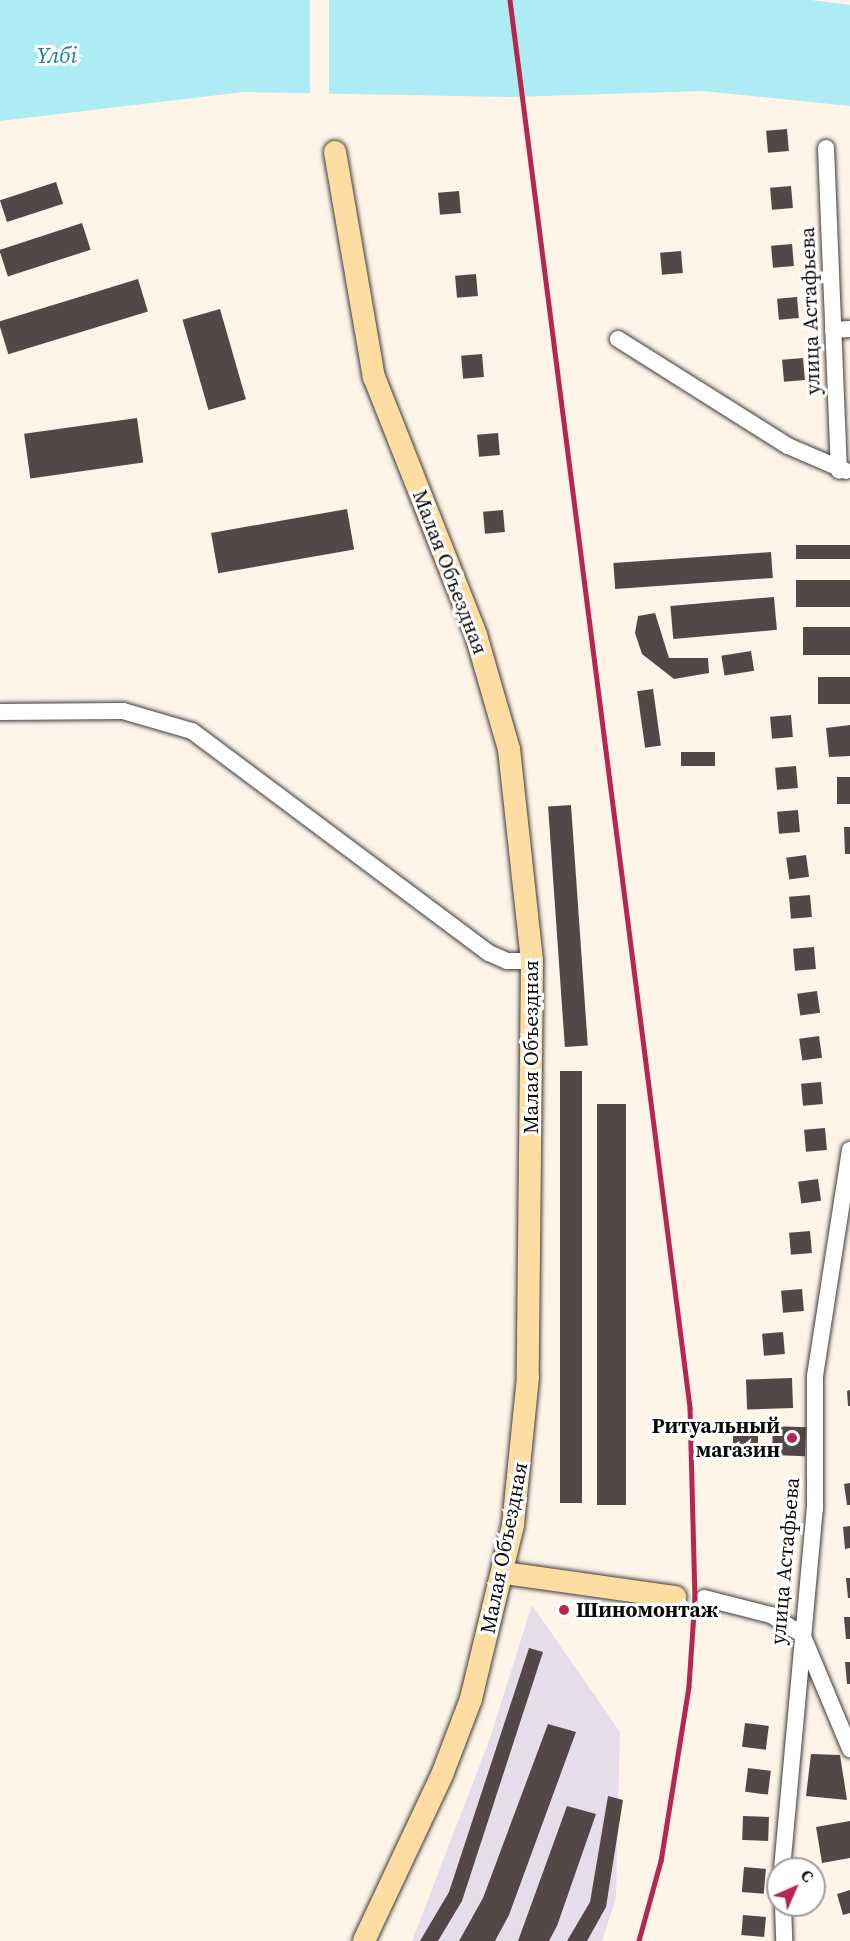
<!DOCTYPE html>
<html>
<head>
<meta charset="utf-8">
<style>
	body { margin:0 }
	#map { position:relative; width:850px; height:1941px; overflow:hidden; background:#fff4e8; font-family:"Source Serif 4",serif }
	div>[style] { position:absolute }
	.industrial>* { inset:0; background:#e5deea }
	.water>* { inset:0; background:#adecf5 }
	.pier>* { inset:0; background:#fff4e8; transform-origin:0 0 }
	.building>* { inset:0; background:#534847; transform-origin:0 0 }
	.roads { filter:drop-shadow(0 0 2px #3d3d3d) drop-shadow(0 0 2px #3d3d3d) }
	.street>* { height:16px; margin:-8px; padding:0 8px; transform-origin:8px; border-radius:8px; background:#fff }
	.secondary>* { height:22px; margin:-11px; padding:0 11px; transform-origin:11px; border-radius:11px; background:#fedda3 }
	.rail>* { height:4.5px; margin:-2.25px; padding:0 2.25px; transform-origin:2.25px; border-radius:2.25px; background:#b72551 }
	.dots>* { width:16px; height:16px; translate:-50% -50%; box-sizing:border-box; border:3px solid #fff; border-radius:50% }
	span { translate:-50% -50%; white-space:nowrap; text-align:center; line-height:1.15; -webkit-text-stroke:6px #fff; paint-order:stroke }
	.street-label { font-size:21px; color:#0a0a0a }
	.poi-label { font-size:21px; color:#0a0a0a; font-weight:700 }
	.right { translate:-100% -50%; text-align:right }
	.left { translate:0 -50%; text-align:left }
	.water-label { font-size:22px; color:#178199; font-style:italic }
	.north { position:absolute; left:766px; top:1857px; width:60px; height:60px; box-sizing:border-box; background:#fff; border:2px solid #9d9d9d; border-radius:50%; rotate:45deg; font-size:16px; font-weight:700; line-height:24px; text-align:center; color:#0a0a0a }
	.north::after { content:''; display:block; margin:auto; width:21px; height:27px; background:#b72551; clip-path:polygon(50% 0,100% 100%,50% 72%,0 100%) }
</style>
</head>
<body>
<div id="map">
	<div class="industrial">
		<i style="clip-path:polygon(532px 1605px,620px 1732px,616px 1898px,602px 1941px,412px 1941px,489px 1741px)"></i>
	</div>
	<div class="water">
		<i style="clip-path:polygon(0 0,811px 0,850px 5px,850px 106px,703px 91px,512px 97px,244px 92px,0 121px)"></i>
	</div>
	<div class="pier">
		<i style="left:310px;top:0;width:19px;height:98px"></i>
	</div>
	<div class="building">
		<i style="left:787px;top:129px;width:22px;height:21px;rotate:85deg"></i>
		<i style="left:56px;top:182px;width:23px;height:59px;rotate:72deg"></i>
		<i style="left:791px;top:186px;width:22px;height:21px;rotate:85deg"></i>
		<i style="left:459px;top:191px;width:22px;height:21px;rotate:85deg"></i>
		<i style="left:82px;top:223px;width:28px;height:87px;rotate:72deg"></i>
		<i style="left:792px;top:244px;width:22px;height:21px;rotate:85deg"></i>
		<i style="left:681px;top:251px;width:22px;height:21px;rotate:85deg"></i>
		<i style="left:476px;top:274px;width:22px;height:21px;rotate:85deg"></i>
		<i style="left:138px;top:279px;width:34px;height:146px;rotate:73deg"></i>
		<i style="left:797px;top:297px;width:21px;height:20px;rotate:85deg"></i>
		<i style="left:220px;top:309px;width:94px;height:39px;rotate:74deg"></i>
		<i style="left:482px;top:354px;width:23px;height:21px;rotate:85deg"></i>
		<i style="left:803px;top:358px;width:22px;height:21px;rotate:85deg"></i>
		<i style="left:137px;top:418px;width:45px;height:114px;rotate:82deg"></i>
		<i style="left:498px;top:433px;width:22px;height:21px;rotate:85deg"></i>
		<i style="left:347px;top:509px;width:41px;height:138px;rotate:80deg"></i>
		<i style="left:503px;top:510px;width:22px;height:20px;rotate:85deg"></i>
		<i style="left:850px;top:545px;width:14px;height:54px;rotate:90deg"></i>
		<i style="left:771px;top:552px;width:26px;height:158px;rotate:86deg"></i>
		<i style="left:850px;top:580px;width:27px;height:54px;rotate:90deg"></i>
		<i style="left:774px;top:597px;width:33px;height:104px;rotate:85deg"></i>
		<i style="clip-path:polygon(655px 613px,669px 658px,708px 658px,709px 673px,674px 679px,642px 654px,635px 633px,638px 616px)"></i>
		<i style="left:850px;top:627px;width:28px;height:47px;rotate:90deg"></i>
		<i style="left:751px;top:651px;width:20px;height:30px;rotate:81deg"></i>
		<i style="left:850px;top:677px;width:27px;height:32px;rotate:90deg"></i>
		<i style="left:653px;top:689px;width:57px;height:16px;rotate:82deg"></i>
		<i style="left:791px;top:715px;width:22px;height:21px;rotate:85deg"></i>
		<i style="clip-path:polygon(850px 725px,850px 756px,829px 757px,826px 728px)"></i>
		<i style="left:681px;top:752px;width:34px;height:14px"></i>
		<i style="left:796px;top:766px;width:22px;height:21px;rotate:85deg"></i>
		<i style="left:850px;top:777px;width:27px;height:13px;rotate:90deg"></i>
		<i style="left:571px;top:805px;width:241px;height:23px;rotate:86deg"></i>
		<i style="left:798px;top:810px;width:22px;height:21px;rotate:85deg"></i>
		<i style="clip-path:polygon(844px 827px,850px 827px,850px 854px,845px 854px)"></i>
		<i style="left:806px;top:855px;width:22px;height:20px;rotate:82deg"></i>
		<i style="left:810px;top:895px;width:22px;height:21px;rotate:85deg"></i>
		<i style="left:814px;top:947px;width:22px;height:21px;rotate:85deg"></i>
		<i style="left:817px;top:991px;width:22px;height:20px;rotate:82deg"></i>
		<i style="left:819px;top:1036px;width:22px;height:20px;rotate:82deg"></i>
		<i style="left:560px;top:1071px;width:22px;height:432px"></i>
		<i style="left:821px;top:1082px;width:22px;height:20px;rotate:85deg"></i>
		<i style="left:597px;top:1104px;width:29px;height:401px"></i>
		<i style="left:825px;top:1128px;width:22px;height:21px;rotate:85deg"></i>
		<i style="left:818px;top:1179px;width:22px;height:20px;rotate:82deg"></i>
		<i style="left:810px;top:1231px;width:22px;height:21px;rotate:85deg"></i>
		<i style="left:802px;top:1289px;width:22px;height:21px;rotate:85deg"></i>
		<i style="left:783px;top:1332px;width:22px;height:21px;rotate:85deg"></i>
		<i style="left:792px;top:1378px;width:30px;height:46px;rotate:88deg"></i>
		<i style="clip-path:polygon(850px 1390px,850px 1406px,848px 1406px,847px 1391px)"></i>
		<i style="left:733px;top:1422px;width:25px;height:36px"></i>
		<i style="left:773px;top:1426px;width:33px;height:29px;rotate:2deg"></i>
		<i style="clip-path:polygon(850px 1483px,850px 1505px,847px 1505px,844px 1484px)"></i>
		<i style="clip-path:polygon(850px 1526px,850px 1548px,845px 1549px,843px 1527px)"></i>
		<i style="clip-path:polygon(846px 1578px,850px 1578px,850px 1598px,848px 1598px)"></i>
		<i style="clip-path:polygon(844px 1617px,850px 1617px,850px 1639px,846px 1639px)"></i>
		<i style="clip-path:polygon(529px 1648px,543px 1652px,462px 1901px,438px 1941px,420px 1941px,449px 1892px)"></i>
		<i style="clip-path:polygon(845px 1662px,850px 1662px,850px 1684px,847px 1684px)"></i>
		<i style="left:745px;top:1723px;width:24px;height:24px;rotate:7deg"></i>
		<i style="clip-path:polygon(548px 1724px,576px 1732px,509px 1915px,495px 1941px,459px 1941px,483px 1898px)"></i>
		<i style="clip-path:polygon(811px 1754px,840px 1755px,847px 1800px,806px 1796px)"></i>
		<i style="left:748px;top:1768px;width:23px;height:24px;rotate:7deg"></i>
		<i style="clip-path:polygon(608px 1796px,623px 1800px,606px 1907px,587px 1941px,567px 1941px,590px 1902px)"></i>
		<i style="clip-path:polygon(567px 1806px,596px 1814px,557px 1926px,549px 1941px,518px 1941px)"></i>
		<i style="left:743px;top:1816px;width:26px;height:24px;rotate:2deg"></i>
		<i style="clip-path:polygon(850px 1821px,850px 1858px,822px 1863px,816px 1827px)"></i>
		<i style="left:744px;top:1867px;width:22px;height:25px;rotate:5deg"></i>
		<i style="clip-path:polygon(850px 1890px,850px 1913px,843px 1915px,837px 1894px)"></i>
		<i style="left:743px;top:1915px;width:23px;height:20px;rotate:5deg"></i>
	</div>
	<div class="roads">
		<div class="street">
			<i style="left:826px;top:148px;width:323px;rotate:87.7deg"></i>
			<i style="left:833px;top:330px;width:17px;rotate:-3deg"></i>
			<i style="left:618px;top:339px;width:201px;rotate:32.2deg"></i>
			<i style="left:788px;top:446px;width:63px;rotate:23.3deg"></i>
			<i style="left:0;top:712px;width:123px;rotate:-0.5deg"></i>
			<i style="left:123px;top:711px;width:72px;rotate:16.2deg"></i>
			<i style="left:192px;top:731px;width:371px;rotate:36.8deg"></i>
			<i style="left:489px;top:953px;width:20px;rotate:24deg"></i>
			<i style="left:507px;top:961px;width:25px"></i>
			<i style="left:704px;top:1598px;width:69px;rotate:14.2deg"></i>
			<i style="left:771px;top:1615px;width:36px;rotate:32deg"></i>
			<i style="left:802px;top:1634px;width:125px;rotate:67.3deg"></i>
			<i style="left:782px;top:1869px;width:362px;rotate:-84.8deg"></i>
			<i style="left:815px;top:1509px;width:133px;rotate:-90deg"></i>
			<i style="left:815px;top:1376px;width:229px;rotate:-81.2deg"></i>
			<i style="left:783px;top:1905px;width:36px;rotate:88deg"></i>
		</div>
		<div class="secondary">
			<i style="left:335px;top:152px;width:228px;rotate:80.2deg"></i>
			<i style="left:374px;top:377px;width:277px;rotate:68.4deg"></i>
			<i style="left:476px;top:635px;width:119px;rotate:73.9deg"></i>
			<i style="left:509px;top:749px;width:213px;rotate:83.8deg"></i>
			<i style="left:532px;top:961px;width:416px;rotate:90.6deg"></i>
			<i style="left:528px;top:1377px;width:149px;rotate:95.8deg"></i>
			<i style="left:513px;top:1525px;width:179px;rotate:103.6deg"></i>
			<i style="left:471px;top:1699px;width:81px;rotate:110.9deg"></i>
			<i style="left:442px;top:1775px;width:183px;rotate:115.2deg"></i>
			<i style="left:504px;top:1573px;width:173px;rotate:8deg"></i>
		</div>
	</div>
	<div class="rail">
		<i style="left:510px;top:0;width:1419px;rotate:82.71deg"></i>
		<i style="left:690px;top:1408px;width:190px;rotate:88.5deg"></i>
		<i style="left:695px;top:1598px;width:89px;rotate:93.9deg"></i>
		<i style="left:689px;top:1687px;width:176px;rotate:99.1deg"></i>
		<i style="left:661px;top:1861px;width:83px;rotate:105.4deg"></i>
	</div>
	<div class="dots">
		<i style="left:792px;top:1438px;background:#b72551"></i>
		<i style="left:564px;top:1610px;background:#b72551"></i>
	</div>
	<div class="street-label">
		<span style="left:810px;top:311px;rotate:-92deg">улица Астафьева</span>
		<span style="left:450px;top:572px;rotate:69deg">Малая Объездная</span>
		<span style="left:531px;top:1047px;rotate:-90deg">Малая Объездная</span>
		<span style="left:504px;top:1548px;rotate:-79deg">Малая Объездная</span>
		<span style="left:785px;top:1561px;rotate:-85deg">улица Астафьева</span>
	</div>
	<div class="poi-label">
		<span class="right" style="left:780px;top:1438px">Ритуальный<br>магазин</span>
		<span class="left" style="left:576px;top:1610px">Шиномонтаж</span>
	</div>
	<div class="water-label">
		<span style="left:57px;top:56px">Үлбі</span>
	</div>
	<div class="north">С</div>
</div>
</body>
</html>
